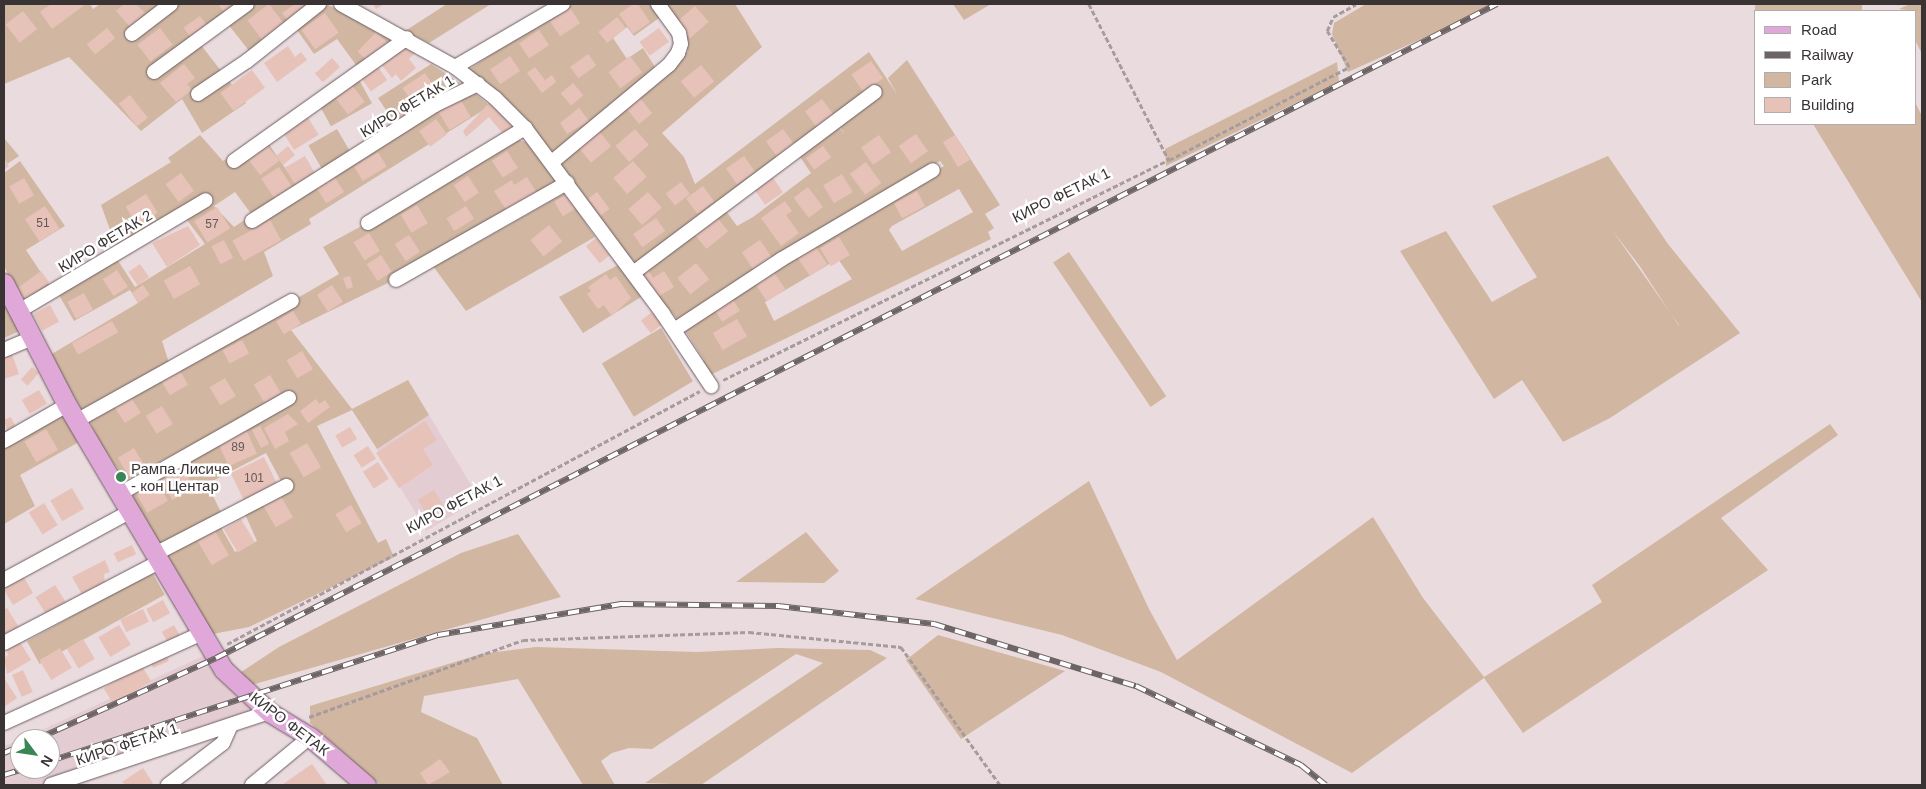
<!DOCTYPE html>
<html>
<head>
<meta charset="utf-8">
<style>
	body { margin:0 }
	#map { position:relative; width:1926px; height:789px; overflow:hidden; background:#eadbde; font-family:Helvetica,sans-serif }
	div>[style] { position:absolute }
	.built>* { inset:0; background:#e4cdd2; transform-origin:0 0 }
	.green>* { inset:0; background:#d1b7a1; transform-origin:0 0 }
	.building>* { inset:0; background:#e7c2b9; transform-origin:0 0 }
	.path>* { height:2.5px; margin-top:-1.25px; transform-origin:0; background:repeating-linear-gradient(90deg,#a79b9e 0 5px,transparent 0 7.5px) }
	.roads { filter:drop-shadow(0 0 1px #6b5d61) drop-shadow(0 0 1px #6b5d61) }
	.minor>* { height:14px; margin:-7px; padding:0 7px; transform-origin:7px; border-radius:7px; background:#fff }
	.major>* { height:19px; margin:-9.5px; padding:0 9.5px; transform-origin:9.5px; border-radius:9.5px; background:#e0a7d9 }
	.rail>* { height:5.5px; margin-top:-2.75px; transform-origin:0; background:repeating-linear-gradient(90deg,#fff 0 11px,#6d6466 0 22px); box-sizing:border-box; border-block:1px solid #6d6466 }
	.dots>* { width:14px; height:14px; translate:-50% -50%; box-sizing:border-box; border:2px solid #fff; border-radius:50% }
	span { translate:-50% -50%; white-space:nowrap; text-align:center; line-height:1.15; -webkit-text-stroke:5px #fff; paint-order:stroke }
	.number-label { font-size:12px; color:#645755 }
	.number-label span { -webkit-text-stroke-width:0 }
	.street-label { font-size:15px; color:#393334 }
	.poi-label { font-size:15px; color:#393334 }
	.left { translate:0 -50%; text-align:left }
	.frame { position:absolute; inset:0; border:5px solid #393334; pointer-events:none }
	.legend { position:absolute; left:1754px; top:10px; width:162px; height:115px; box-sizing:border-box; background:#fff; border:1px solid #b0adae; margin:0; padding:6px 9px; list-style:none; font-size:15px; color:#393334 }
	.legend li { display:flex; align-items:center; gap:10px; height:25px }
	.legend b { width:25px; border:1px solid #b0adae }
	.north { position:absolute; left:10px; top:729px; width:50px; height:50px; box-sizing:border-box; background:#fff; border:1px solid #b0adae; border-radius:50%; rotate:121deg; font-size:14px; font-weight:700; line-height:20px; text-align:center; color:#393334 }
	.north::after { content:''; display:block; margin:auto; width:18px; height:22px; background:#398554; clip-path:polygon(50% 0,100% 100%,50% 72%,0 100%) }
</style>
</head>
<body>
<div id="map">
	<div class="built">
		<i style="left:429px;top:415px;width:98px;height:62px;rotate:59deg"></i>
		<i style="clip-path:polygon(212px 652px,252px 696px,254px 712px,51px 785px,4px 785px,4px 746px,20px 740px,20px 769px,50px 769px,50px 739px,22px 739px)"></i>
	</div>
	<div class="green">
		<i style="clip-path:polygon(4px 4px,90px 4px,93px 9px,100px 4px,242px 4px,194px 36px,246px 103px,202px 133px,182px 99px,141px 131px,69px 57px,4px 84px)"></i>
		<i style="clip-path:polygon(253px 4px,317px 4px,250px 52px,227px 23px)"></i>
		<i style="clip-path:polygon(447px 4px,491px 4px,429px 43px,405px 31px)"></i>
		<i style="clip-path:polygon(566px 4px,650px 4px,659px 18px,634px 36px,627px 27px,613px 38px,627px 59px,643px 48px,655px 67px,551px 155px,468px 70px)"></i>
		<i style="clip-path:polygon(evenodd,659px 4px,735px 4px,762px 47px,662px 133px,684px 157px,695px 184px,869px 52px,897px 94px,888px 78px,907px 60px,1000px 205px,985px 214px,994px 228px,988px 232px,991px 239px,704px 378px,697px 364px,704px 360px,682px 326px,944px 166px,940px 161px,678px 320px,640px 274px,723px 207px,737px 226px,753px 217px,811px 173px,798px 154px,836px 125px,845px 134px,833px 119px,634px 266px,555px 161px,688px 51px,659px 4px,959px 189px,973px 212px,902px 251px,889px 230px,892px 226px,959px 189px,659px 4px,838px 259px,852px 279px,774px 321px,765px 302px,838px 259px)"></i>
		<i style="clip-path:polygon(953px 4px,991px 4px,964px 20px)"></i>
		<i style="clip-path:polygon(1366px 4px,1499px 4px,1348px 72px,1332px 34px,1334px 23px)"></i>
		<i style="left:1755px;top:4px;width:107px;height:8px"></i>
		<i style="clip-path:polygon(1910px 4px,1922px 4px,1922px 54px,1915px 40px,1915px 11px,1899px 9px)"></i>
		<i style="clip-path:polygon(328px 5px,360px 20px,394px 38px,359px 69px,337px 39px,314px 54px,295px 27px)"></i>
		<i style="clip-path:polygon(1337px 62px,1339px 82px,1166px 166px,1165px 149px)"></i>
		<i style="clip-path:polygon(431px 64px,460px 83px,396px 125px,378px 98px)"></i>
		<i style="left:358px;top:78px;width:29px;height:47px;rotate:61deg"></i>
		<i style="clip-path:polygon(evenodd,471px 90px,490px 106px,309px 219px,311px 224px,264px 252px,273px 276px,162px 341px,170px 366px,84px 414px,50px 355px,138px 303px,130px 290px,74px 321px,56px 290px,115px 256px,135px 287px,205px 244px,178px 208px,116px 246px,101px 205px,171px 162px,168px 158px,200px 135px,223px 161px,262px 134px,298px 187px,471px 90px,235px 192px,252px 215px,234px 227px,214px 206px,235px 192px)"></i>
		<i style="clip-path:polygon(1915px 102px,1922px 116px,1922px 302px,1813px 124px,1915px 124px)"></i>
		<i style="left:337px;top:129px;width:28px;height:33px;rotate:60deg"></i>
		<i style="clip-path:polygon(4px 138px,19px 156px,4px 166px)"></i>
		<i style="clip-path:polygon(519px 140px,526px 142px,542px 160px,556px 182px,391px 274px,394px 280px,291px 330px,352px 409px,408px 380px,429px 415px,377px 449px,352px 410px,317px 426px,378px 543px,386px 539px,394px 557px,249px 627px,213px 634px,164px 555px,219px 524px,235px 552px,257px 541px,244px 512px,293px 486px,291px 483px,283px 485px,266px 453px,207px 484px,221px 512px,158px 546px,128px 488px,294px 395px,290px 390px,286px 395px,125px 480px,99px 441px,89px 419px,339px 274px,323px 247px)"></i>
		<i style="clip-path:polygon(evenodd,1608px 156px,1668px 244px,1740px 333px,1610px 418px,1563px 442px,1522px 380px,1494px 399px,1400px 251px,1446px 231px,1492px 302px,1537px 277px,1492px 206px,1608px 156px,1612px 230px,1639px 265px,1679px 326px,1679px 325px,1612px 230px)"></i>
		<i style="clip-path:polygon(20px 161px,65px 226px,26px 250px,50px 286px,22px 303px,4px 266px,4px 173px)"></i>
		<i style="clip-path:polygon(565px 193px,595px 237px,466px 311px,430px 262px,452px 249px,456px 255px)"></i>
		<i style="left:1069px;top:252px;width:174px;height:19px;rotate:56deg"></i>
		<i style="clip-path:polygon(618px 265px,641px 297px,583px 333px,559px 297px)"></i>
		<i style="clip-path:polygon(4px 283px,26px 328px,4px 338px)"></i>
		<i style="left:661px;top:328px;width:62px;height:69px;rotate:59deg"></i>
		<i style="clip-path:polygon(65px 414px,79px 442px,20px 475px,35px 506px,4px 524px,4px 445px)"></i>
		<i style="clip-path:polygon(1830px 424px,1838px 435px,1721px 518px,1768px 570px,1523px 733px,1484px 678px,1352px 773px,1161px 672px,1062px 635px,915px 599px,1089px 481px,1149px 609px,1177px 660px,1373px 517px,1423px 598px,1484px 677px,1602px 602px,1592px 585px)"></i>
		<i style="clip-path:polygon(806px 532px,839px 571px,824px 583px,736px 582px)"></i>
		<i style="clip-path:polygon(518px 534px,561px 597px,248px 686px,238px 674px,279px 647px,461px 553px)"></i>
		<i style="left:152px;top:572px;width:26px;height:143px;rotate:61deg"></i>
		<i style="clip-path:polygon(938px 635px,1065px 671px,961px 739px,906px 660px)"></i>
		<i style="clip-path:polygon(536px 647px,697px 652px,778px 648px,870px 650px,887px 658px,701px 785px,645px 783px,823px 663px,796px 654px,652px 749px,629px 748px,612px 753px,601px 761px,615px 785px,583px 785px,518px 679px,424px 696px,421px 712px,477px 738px,503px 785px,380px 785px,310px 723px,310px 706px,481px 654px)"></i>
	</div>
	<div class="building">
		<i style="clip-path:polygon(51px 4px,86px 4px,52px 29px,40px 12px)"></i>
		<i style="clip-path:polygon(124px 4px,136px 4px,145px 13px,130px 27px,116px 11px)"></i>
		<i style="clip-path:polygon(218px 4px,236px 4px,224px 12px)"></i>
		<i style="left:269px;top:4px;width:26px;height:27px;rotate:53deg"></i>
		<i style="clip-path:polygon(295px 4px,315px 4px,289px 22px,282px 13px)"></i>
		<i style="clip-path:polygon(373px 4px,384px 4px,376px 9px)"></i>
		<i style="clip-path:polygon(633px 4px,638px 4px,650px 22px,633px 34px,619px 14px)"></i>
		<i style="left:695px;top:6px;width:21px;height:25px;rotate:49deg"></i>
		<i style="left:570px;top:8px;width:18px;height:24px;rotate:56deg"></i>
		<i style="left:23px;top:11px;width:23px;height:22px;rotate:52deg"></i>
		<i style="left:325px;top:13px;width:24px;height:29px;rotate:55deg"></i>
		<i style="left:200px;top:16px;width:12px;height:20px;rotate:55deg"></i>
		<i style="left:617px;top:17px;width:14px;height:24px;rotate:51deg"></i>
		<i style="left:107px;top:28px;width:13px;height:26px;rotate:51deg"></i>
		<i style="left:160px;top:28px;width:21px;height:28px;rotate:53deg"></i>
		<i style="left:659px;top:28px;width:17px;height:24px;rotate:54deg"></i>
		<i style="left:539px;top:30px;width:18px;height:24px;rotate:56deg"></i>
		<i style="left:376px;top:32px;width:16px;height:27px;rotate:43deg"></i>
		<i style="clip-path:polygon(408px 42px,416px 52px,409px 59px,416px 68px,401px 81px,396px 74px,392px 78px,381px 64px)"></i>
		<i style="clip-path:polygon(288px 46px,295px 57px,301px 52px,307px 60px,277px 82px,264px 63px)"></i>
		<i style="left:588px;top:54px;width:14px;height:22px;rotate:54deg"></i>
		<i style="left:510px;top:56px;width:18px;height:24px;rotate:56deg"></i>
		<i style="left:630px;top:56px;width:20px;height:27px;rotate:53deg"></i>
		<i style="left:332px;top:58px;width:12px;height:23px;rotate:48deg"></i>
		<i style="left:871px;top:61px;width:21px;height:24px;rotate:55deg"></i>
		<i style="clip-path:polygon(184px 64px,195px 78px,187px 84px,192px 90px,176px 102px,160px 83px)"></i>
		<i style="left:701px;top:65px;width:21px;height:26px;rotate:51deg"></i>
		<i style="left:378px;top:67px;width:16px;height:20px;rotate:55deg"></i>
		<i style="clip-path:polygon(535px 67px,545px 80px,552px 75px,556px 82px,542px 93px,527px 73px)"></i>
		<i style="left:252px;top:70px;width:22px;height:39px;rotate:54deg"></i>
		<i style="left:425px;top:73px;width:23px;height:27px;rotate:56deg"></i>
		<i style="left:573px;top:83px;width:16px;height:16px;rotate:50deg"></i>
		<i style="left:352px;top:85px;width:21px;height:21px;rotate:53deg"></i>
		<i style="left:130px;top:95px;width:29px;height:14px;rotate:52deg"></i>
		<i style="left:639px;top:97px;width:21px;height:17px;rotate:51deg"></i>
		<i style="left:460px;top:99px;width:21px;height:25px;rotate:59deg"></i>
		<i style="left:822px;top:99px;width:19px;height:21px;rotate:54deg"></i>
		<i style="clip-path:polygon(491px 101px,516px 130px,503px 134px,489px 117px,466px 137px,463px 131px)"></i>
		<i style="clip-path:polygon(408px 108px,412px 114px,394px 125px,390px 120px)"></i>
		<i style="clip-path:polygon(579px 108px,589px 121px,567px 134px,560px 123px)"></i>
		<i style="left:307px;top:116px;width:22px;height:29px;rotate:58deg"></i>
		<i style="left:436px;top:119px;width:19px;height:21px;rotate:54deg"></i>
		<i style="left:635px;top:129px;width:21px;height:26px;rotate:49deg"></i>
		<i style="left:783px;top:129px;width:19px;height:21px;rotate:54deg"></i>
		<i style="left:598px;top:130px;width:21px;height:26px;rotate:51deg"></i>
		<i style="left:916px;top:134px;width:21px;height:21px;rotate:55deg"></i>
		<i style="left:879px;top:135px;width:21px;height:22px;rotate:55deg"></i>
		<i style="left:955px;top:135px;width:29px;height:14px;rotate:59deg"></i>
		<i style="clip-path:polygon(266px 145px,276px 156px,288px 146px,295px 155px,283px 165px,276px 156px,279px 161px,260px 175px,248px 159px)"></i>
		<i style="left:823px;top:146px;width:14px;height:21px;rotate:54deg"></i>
		<i style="left:507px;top:151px;width:20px;height:18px;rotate:57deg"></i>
		<i style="left:378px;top:152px;width:17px;height:28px;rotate:59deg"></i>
		<i style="left:305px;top:156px;width:20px;height:23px;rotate:60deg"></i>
		<i style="left:744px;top:156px;width:19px;height:22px;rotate:55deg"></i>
		<i style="clip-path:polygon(4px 158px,9px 166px,4px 170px)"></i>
		<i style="left:633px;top:161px;width:21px;height:26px;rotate:49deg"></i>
		<i style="left:866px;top:162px;width:26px;height:20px;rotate:54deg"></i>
		<i style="left:279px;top:167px;width:24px;height:21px;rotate:57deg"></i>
		<i style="left:181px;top:173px;width:22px;height:19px;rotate:54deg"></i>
		<i style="left:842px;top:174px;width:21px;height:22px;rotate:59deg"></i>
		<i style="left:771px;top:175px;width:21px;height:22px;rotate:55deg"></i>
		<i style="left:334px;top:176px;width:19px;height:21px;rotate:58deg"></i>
		<i style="left:468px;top:176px;width:20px;height:17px;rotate:57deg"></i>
		<i style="clip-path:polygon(527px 177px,537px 193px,507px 211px,494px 191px,512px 180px,514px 185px)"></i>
		<i style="left:24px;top:178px;width:20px;height:17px;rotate:60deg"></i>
		<i style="left:681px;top:182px;width:15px;height:19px;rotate:53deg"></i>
		<i style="left:703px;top:186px;width:19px;height:21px;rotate:54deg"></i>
		<i style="left:808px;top:187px;width:25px;height:18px;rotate:53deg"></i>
		<i style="left:917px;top:191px;width:17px;height:26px;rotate:62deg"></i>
		<i style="left:597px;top:192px;width:21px;height:11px;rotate:53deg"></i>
		<i style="left:648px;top:192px;width:21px;height:26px;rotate:49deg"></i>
		<i style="left:146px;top:194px;width:22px;height:24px;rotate:58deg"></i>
		<i style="left:567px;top:194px;width:17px;height:15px;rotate:59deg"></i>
		<i style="clip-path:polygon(785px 201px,792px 211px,786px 215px,799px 233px,781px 246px,761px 218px)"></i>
		<i style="left:417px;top:205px;width:21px;height:19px;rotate:59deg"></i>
		<i style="left:45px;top:206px;width:27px;height:24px;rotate:57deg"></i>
		<i style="left:466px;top:206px;width:15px;height:23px;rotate:58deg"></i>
		<i style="left:217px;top:207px;width:25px;height:27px;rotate:58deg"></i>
		<i style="left:715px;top:215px;width:21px;height:28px;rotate:51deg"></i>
		<i style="left:656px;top:218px;width:16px;height:28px;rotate:55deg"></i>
		<i style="left:270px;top:220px;width:23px;height:43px;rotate:61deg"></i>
		<i style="left:549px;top:225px;width:21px;height:24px;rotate:51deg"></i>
		<i style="clip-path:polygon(188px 226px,200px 245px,167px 267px,152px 243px)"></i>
		<i style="left:369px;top:233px;width:21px;height:18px;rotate:59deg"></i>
		<i style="left:409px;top:235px;width:20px;height:17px;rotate:57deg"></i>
		<i style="left:839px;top:237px;width:21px;height:22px;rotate:59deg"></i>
		<i style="left:596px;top:238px;width:22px;height:13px;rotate:51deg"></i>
		<i style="left:224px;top:240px;width:20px;height:14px;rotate:63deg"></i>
		<i style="left:760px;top:240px;width:22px;height:22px;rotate:56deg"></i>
		<i style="left:815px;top:246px;width:22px;height:21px;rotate:56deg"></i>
		<i style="left:381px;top:255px;width:20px;height:17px;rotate:57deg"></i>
		<i style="left:696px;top:263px;width:21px;height:24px;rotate:51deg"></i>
		<i style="left:140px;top:264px;width:16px;height:14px;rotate:55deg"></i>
		<i style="left:190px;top:266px;width:21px;height:30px;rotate:61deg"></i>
		<i style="left:117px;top:270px;width:20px;height:17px;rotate:57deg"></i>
		<i style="clip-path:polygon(648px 270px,653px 278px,664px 271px,674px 287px,656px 298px,641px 274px)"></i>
		<i style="left:41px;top:271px;width:14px;height:31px;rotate:54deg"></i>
		<i style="left:773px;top:271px;width:22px;height:22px;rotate:56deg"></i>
		<i style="clip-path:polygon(606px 274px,610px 280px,616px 276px,631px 298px,612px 316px,604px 305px,598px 309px,587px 294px,591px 291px,588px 287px)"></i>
		<i style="clip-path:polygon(350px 276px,353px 287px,347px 289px,343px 278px)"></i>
		<i style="left:143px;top:285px;width:12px;height:14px;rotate:55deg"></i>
		<i style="left:332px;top:285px;width:20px;height:18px;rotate:57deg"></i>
		<i style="left:84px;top:293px;width:19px;height:19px;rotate:62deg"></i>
		<i style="left:732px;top:298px;width:15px;height:21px;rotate:58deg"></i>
		<i style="left:50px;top:305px;width:19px;height:19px;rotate:62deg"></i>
		<i style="left:293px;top:311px;width:15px;height:20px;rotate:58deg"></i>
		<i style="left:652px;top:312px;width:16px;height:14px;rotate:52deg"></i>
		<i style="left:737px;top:319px;width:20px;height:28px;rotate:60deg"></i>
		<i style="left:112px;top:321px;width:13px;height:46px;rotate:61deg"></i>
		<i style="left:242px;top:340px;width:15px;height:22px;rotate:62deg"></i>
		<i style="left:302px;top:351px;width:21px;height:18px;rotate:59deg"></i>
		<i style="clip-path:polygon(12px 354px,19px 374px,4px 379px,4px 357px)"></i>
		<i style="left:32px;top:367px;width:9px;height:17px;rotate:41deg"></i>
		<i style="left:180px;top:371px;width:16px;height:21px;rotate:60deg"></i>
		<i style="left:270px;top:375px;width:21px;height:19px;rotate:59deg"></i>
		<i style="left:225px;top:378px;width:21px;height:18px;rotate:59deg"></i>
		<i style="left:39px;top:390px;width:16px;height:20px;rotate:60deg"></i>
		<i style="left:130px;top:396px;width:20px;height:19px;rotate:57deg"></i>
		<i style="clip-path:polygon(316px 399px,319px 404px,325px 400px,330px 407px,308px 423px,300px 411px)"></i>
		<i style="left:162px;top:406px;width:21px;height:19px;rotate:59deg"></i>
		<i style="clip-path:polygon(288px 414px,298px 424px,285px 432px,289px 441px,275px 449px,264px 428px)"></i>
		<i style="clip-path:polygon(11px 417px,17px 430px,8px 434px,4px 420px)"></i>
		<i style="clip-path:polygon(425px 421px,437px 440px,423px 449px,433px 465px,399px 488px,376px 453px)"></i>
		<i style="left:260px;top:426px;width:20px;height:9px;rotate:63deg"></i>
		<i style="left:350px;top:427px;width:14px;height:17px;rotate:60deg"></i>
		<i style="left:46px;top:429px;width:24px;height:25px;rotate:60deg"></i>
		<i style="left:246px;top:429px;width:27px;height:31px;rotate:66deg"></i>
		<i style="left:307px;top:443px;width:28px;height:20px;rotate:60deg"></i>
		<i style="left:368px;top:446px;width:15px;height:17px;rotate:58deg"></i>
		<i style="left:134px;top:448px;width:21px;height:19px;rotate:59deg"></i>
		<i style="left:264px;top:457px;width:30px;height:37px;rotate:64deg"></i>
		<i style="left:378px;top:462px;width:20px;height:18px;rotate:57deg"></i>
		<i style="left:182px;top:467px;width:24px;height:25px;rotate:60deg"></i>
		<i style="left:156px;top:480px;width:24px;height:24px;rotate:60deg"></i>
		<i style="left:72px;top:488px;width:24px;height:25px;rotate:60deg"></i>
		<i style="left:434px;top:490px;width:21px;height:19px;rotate:59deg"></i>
		<i style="left:279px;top:493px;width:28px;height:20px;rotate:60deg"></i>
		<i style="left:44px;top:503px;width:26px;height:18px;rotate:58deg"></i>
		<i style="left:351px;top:505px;width:21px;height:18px;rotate:59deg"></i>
		<i style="left:241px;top:519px;width:27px;height:20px;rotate:59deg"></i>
		<i style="left:215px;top:531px;width:28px;height:20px;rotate:60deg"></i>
		<i style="left:132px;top:545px;width:10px;height:20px;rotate:66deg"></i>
		<i style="clip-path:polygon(105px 560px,110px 572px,104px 574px,105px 585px,84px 598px,72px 577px)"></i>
		<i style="clip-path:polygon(21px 572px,33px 593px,13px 605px,4px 590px,4px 582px)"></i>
		<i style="left:55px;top:585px;width:25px;height:23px;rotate:58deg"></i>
		<i style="left:163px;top:600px;width:15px;height:19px;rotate:62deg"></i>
		<i style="clip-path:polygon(7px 608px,20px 629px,4px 639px,4px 610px)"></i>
		<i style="left:143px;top:609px;width:14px;height:25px;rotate:65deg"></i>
		<i style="left:119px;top:625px;width:23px;height:24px;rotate:59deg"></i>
		<i style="left:174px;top:625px;width:13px;height:14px;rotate:61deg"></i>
		<i style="left:83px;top:639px;width:23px;height:19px;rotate:59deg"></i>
		<i style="clip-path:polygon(20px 642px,31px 660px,7px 674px,4px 658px,8px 655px,7px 650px)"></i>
		<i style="left:60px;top:648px;width:23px;height:24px;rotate:59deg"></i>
		<i style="clip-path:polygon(165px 653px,169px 661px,153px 668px,150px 661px)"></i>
		<i style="left:141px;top:665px;width:19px;height:44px;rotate:58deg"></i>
		<i style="left:23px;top:670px;width:24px;height:12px;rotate:66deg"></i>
		<i style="clip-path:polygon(4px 678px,17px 698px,4px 707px)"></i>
		<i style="clip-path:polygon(440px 759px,450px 772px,428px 785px,420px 773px)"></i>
		<i style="clip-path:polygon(312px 764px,327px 785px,284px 785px,283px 784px)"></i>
		<i style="clip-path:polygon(143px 768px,154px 785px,125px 785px,122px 782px)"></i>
	</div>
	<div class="path">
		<i style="left:1089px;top:4px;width:175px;rotate:62.9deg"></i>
		<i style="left:723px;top:380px;width:497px;rotate:-26.3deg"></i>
		<i style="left:1169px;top:160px;width:203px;rotate:-27.3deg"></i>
		<i style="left:1349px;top:67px;width:42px;rotate:-121.4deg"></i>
		<i style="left:1327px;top:31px;width:15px;rotate:-67deg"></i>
		<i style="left:1333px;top:17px;width:26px;rotate:-29deg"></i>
		<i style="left:227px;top:644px;width:536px;rotate:-28.14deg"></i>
		<i style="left:309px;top:717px;width:227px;rotate:-19.8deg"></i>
		<i style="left:523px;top:640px;width:226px;rotate:-2deg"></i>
		<i style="left:749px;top:632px;width:153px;rotate:5.6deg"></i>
		<i style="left:901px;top:647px;width:170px;rotate:54.3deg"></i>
	</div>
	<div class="roads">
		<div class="minor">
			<i style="left:341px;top:4px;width:130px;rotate:28.9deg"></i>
			<i style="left:455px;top:67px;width:51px;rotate:37.8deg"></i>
			<i style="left:495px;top:98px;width:42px;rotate:45deg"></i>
			<i style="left:525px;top:128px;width:232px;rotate:53.4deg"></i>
			<i style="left:663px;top:314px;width:87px;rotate:56.3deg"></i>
			<i style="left:132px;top:34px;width:49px;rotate:-37.6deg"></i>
			<i style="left:455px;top:67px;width:125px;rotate:-30.3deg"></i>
			<i style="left:154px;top:72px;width:115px;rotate:-36.2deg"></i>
			<i style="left:198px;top:94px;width:59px;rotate:-34deg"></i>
			<i style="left:247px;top:61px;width:92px;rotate:-38.4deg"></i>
			<i style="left:234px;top:161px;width:212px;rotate:-35.4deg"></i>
			<i style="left:552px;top:162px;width:152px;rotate:-39.7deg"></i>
			<i style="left:669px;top:65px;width:15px;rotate:-53deg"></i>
			<i style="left:678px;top:53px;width:9px;rotate:-72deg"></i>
			<i style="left:681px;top:44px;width:11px;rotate:-100deg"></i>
			<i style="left:679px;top:33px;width:36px;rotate:-126deg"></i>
			<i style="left:252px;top:221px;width:217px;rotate:-32.4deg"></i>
			<i style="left:435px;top:105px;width:48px;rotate:-26deg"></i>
			<i style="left:368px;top:223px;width:184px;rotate:-31.2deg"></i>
			<i style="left:633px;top:273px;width:302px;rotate:-36.8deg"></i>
			<i style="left:396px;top:280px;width:197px;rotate:-29.6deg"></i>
			<i style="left:19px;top:311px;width:217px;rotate:-30.7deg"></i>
			<i style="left:674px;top:330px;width:129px;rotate:-33.3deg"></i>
			<i style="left:782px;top:259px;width:175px;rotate:-30.5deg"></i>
			<i style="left:4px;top:350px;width:30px;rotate:-23deg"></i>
			<i style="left:76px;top:421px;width:247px;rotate:-29.1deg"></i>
			<i style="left:4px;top:441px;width:73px;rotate:-29.7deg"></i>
			<i style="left:121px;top:493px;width:193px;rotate:-29.5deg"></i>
			<i style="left:155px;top:554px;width:148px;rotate:-27.4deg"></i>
			<i style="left:4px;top:580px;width:145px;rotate:-28.5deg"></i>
			<i style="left:4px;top:643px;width:175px;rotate:-27.6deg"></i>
			<i style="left:4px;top:723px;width:215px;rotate:-24.4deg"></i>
			<i style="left:51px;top:785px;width:230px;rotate:-18.5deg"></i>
			<i style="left:168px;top:785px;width:69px;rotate:-37.4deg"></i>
			<i style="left:223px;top:743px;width:17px;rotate:-66deg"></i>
			<i style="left:252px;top:785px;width:75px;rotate:-39.6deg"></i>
		</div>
		<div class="major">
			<i style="left:4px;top:283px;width:137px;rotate:62.7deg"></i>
			<i style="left:67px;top:405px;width:307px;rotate:59.4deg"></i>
			<i style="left:223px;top:669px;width:63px;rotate:43.1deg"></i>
			<i style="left:269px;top:712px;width:48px;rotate:31.4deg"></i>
			<i style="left:310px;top:737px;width:74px;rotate:40.6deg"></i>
		</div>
	</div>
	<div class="rail">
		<i style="left:37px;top:739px;width:196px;rotate:-24.3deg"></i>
		<i style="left:216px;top:658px;width:1438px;rotate:-27.05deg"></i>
		<i style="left:4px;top:753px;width:17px;rotate:-24deg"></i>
		<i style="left:50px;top:761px;width:408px;rotate:-18deg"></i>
		<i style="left:438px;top:635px;width:187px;rotate:-9.6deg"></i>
		<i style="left:622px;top:604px;width:156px;rotate:0.7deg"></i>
		<i style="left:778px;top:606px;width:157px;rotate:6.6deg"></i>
		<i style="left:934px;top:624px;width:211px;rotate:17.1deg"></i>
		<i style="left:1136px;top:686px;width:183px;rotate:25.6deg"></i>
		<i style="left:1301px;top:765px;width:32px;rotate:39deg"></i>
		<i style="left:4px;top:775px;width:21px;rotate:-17deg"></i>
	</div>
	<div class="dots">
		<i style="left:121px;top:477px;background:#398554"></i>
	</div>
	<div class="number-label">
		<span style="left:43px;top:224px">51</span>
		<span style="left:212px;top:225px">57</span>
		<span style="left:238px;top:448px">89</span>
		<span style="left:254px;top:479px">101</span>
	</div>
	<div class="street-label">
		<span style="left:407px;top:106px;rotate:-31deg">КИРО ФЕТАК 1</span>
		<span style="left:1061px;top:195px;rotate:-26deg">КИРО ФЕТАК 1</span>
		<span style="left:105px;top:241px;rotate:-31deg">КИРО ФЕТАК 2</span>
		<span style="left:454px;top:504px;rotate:-28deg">КИРО ФЕТАК 1</span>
		<span style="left:290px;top:724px;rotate:37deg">КИРО ФЕТАК</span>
		<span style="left:127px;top:744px;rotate:-18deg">КИРО ФЕТАК 1</span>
	</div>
	<div class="poi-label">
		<span class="left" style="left:131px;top:477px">Рампа Лисиче<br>- кон Центар</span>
	</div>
	<div class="frame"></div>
	<ul class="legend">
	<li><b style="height:6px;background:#e0a7d9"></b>Road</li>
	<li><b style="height:6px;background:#6d6466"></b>Railway</li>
	<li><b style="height:14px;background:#d1b7a1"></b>Park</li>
	<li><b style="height:14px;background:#e7c2b9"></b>Building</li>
	</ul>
	<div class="north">N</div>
</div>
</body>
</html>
